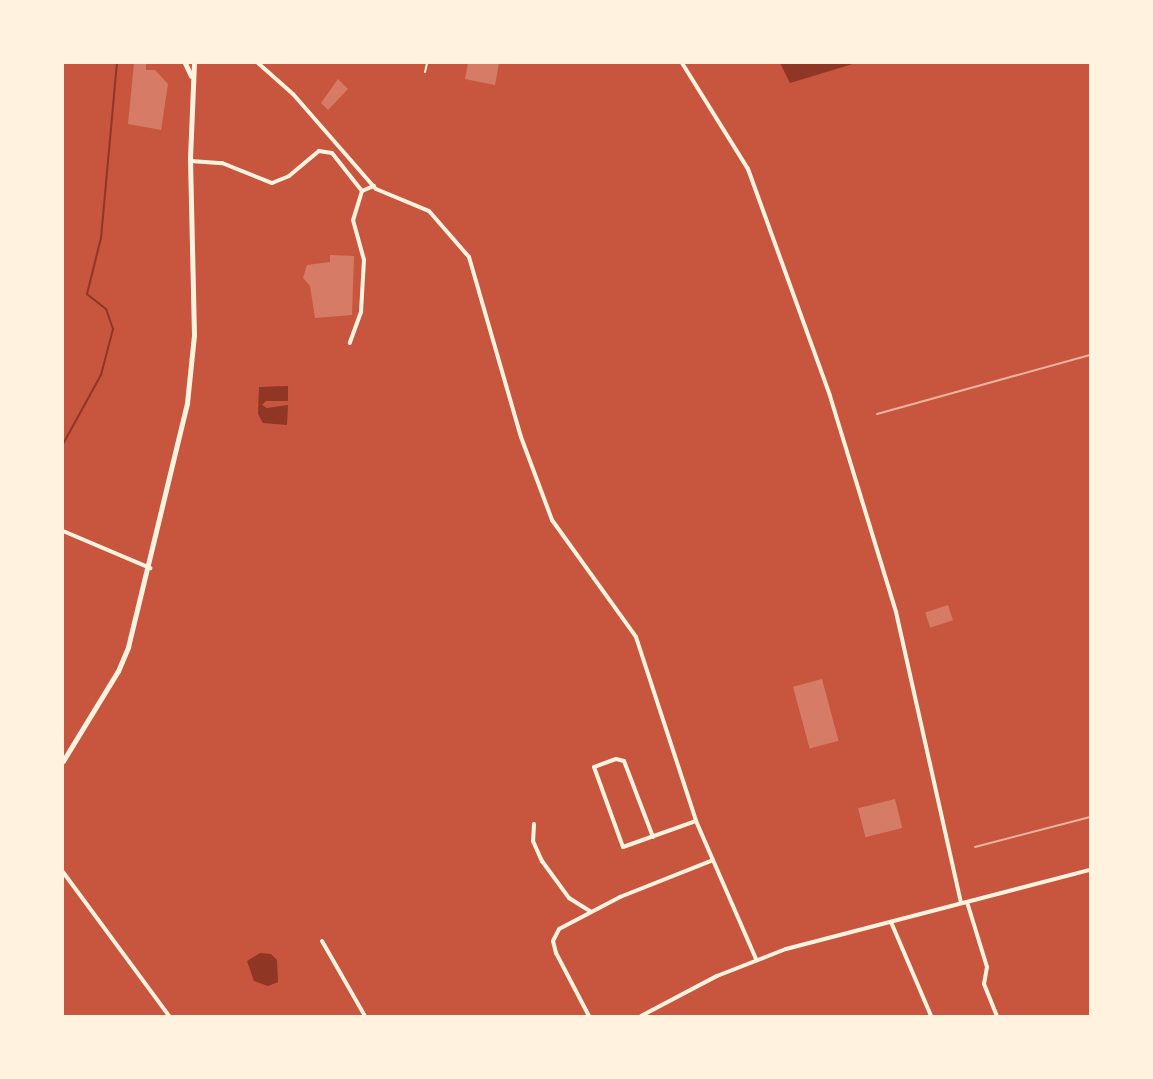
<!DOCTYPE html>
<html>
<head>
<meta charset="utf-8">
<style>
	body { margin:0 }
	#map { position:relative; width:1153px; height:1079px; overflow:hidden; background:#c8553d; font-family:"Exo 2",sans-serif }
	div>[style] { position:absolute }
	.water>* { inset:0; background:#8f3625 }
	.stream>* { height:2px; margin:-1px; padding:0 1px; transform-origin:1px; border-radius:1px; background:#8f3625 }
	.building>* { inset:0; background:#d67c66; transform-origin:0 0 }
	.service>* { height:2px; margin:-1px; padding:0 1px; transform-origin:1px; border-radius:1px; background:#fff3e0 }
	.minor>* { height:4px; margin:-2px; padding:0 2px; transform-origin:2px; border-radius:2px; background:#fff3e0 }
	.tertiary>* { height:5px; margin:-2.5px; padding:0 2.5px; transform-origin:2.5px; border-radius:2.5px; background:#fff3e0 }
	.rail>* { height:2px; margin:-1px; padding:0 1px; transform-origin:1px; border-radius:1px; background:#e9b49f }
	span { translate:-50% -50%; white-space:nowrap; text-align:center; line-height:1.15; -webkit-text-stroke:5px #fff3e0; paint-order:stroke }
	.frame { position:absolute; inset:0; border:64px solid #fff3e0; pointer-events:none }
</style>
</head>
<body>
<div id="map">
	<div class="water">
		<i style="clip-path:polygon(780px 63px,856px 63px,790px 83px)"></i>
		<i style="clip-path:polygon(288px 386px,288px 401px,266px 401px,262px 405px,267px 408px,288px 405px,287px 425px,263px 423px,258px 414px,259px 387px)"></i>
		<i style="clip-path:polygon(260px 953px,271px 954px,277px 960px,278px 982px,268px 986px,254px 981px,247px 961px)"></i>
	</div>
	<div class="stream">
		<i style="left:63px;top:444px;width:79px;rotate:-61.2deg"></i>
		<i style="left:101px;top:375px;width:48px;rotate:-75.4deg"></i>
		<i style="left:113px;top:329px;width:21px;rotate:-109deg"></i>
		<i style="left:106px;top:309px;width:24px;rotate:-142deg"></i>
		<i style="left:87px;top:294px;width:58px;rotate:-76deg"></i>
		<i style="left:101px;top:238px;width:176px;rotate:-84.8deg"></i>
	</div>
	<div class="building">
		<i style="clip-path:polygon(134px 63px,146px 63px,146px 70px,155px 70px,168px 84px,161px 130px,128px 124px)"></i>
		<i style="clip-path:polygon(468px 63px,499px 63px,495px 85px,465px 79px)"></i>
		<i style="clip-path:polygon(338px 79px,348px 89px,328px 110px,321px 103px)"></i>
		<i style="clip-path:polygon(330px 255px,354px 256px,352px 315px,315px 318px,310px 286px,303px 278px,307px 265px,330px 262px)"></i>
		<i style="left:948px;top:605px;width:16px;height:24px;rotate:72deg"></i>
		<i style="left:822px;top:679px;width:64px;height:30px;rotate:75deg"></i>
		<i style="left:895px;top:799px;width:30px;height:38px;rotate:76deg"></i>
	</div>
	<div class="service">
		<i style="left:425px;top:72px;width:9px;rotate:-77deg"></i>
	</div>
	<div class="minor">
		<i style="left:258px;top:63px;width:47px;rotate:41.5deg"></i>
		<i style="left:293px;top:94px;width:126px;rotate:48.9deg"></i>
		<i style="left:376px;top:189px;width:57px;rotate:22.5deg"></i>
		<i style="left:429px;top:211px;width:61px;rotate:49deg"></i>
		<i style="left:469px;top:257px;width:187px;rotate:73.9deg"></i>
		<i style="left:521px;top:437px;width:89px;rotate:69.5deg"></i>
		<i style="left:552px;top:520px;width:144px;rotate:54.3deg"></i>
		<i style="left:636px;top:637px;width:194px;rotate:71.9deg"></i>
		<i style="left:696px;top:821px;width:150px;rotate:66.5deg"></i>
		<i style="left:682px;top:63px;width:125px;rotate:58.1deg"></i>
		<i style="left:748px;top:169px;width:241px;rotate:70.1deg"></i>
		<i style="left:830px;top:396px;width:226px;rotate:73deg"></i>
		<i style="left:896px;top:612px;width:298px;rotate:77.4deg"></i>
		<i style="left:191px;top:161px;width:31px;rotate:4deg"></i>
		<i style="left:222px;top:163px;width:54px;rotate:21.8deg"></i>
		<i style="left:272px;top:183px;width:18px;rotate:-22deg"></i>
		<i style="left:289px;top:176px;width:39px;rotate:-40deg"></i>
		<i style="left:319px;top:151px;width:13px;rotate:9deg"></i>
		<i style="left:332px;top:153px;width:48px;rotate:51.7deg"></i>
		<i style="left:362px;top:191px;width:30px;rotate:107deg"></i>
		<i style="left:353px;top:220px;width:41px;rotate:74.6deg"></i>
		<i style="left:364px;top:260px;width:52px;rotate:93.3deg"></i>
		<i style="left:361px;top:312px;width:33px;rotate:110deg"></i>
		<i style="left:362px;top:191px;width:13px;rotate:-23deg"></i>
		<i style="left:63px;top:531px;width:95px;rotate:23deg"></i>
		<i style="left:534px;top:824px;width:17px;rotate:93deg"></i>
		<i style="left:533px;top:841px;width:22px;rotate:66deg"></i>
		<i style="left:542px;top:861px;width:46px;rotate:53.9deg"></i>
		<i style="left:569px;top:898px;width:25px;rotate:32deg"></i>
		<i style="left:653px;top:837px;width:81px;rotate:-110.9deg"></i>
		<i style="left:624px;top:761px;width:8px;rotate:-166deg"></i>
		<i style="left:616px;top:759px;width:23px;rotate:160deg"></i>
		<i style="left:594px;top:767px;width:85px;rotate:70.1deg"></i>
		<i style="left:623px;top:847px;width:77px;rotate:-19.6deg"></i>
		<i style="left:63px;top:872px;width:179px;rotate:53.6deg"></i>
		<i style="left:967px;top:902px;width:68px;rotate:72.9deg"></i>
		<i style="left:987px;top:967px;width:17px;rotate:100deg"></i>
		<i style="left:984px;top:984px;width:35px;rotate:68deg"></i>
		<i style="left:891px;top:922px;width:102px;rotate:66.9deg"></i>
		<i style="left:322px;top:941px;width:86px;rotate:60.2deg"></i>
		<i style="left:589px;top:1016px;width:71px;rotate:-117.6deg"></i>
		<i style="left:556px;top:953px;width:12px;rotate:-104deg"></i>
		<i style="left:553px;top:941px;width:13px;rotate:-63deg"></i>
		<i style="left:559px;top:929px;width:69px;rotate:-27.7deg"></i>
		<i style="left:620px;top:897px;width:100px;rotate:-21.7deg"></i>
		<i style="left:641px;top:1016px;width:86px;rotate:-27.8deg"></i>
		<i style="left:717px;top:976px;width:74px;rotate:-21.4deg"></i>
		<i style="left:786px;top:949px;width:314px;rotate:-14.6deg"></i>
	</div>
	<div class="tertiary">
		<i style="left:185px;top:63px;width:14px;rotate:65deg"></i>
		<i style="left:63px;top:761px;width:105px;rotate:-58.6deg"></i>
		<i style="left:118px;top:671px;width:26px;rotate:-67deg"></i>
		<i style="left:128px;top:647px;width:251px;rotate:-76.4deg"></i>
		<i style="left:187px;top:403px;width:68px;rotate:-84.1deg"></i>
		<i style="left:194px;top:335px;width:177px;rotate:-91.3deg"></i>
		<i style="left:190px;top:158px;width:95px;rotate:-87.6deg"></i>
	</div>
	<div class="rail">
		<i style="left:877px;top:414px;width:221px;rotate:-15.5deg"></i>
		<i style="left:975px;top:847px;width:119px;rotate:-14.6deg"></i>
	</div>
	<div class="frame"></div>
</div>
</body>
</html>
